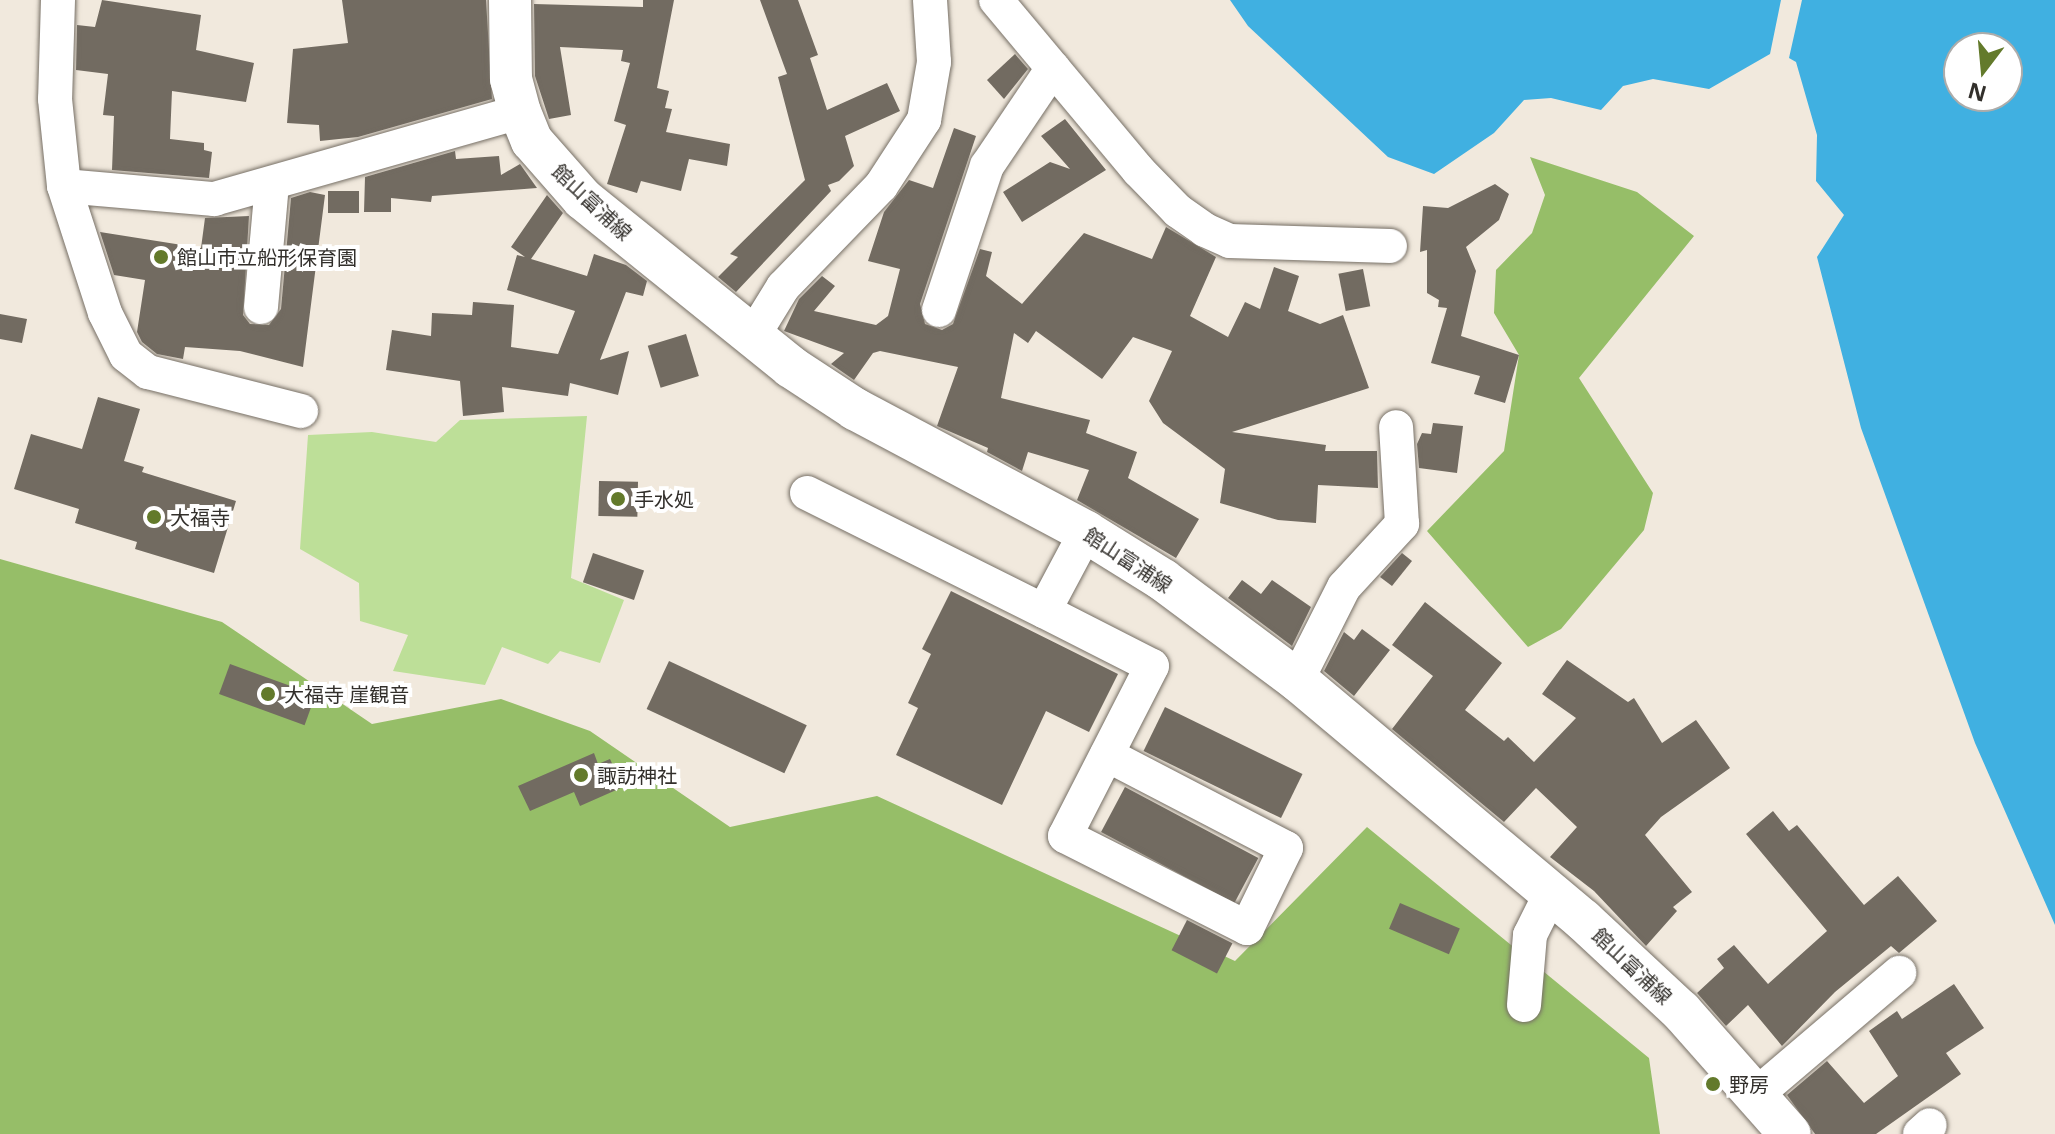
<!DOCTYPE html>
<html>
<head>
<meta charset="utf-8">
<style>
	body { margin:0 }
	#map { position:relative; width:2055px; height:1134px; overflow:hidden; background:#f1e9dd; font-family:"Noto Sans","Noto Sans JP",sans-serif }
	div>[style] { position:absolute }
	.green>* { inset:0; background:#bddf98 }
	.forest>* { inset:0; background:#96be68 }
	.water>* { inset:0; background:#40b0e1 }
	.building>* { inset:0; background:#726b61; transform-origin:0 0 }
	.roads { filter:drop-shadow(0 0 2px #766f65) drop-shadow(0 0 2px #766f65) }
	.minor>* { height:34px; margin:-17px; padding:0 17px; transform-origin:17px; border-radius:17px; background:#fff }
	.major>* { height:42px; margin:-21px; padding:0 21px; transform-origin:21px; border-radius:21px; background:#fff }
	.dots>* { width:22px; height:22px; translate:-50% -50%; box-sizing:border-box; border:4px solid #fff; border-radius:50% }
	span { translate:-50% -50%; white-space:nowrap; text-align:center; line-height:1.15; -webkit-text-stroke:8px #fff; paint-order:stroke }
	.street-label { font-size:20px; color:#322f2b }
	.poi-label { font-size:20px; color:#322f2b }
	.left { translate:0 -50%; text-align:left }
	.north { position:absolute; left:1943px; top:32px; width:80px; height:80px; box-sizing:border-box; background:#fff; border:2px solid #adacaa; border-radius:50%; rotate:196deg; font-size:22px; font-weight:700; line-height:32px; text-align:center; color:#322f2b }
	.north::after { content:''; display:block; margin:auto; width:28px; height:36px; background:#637a2b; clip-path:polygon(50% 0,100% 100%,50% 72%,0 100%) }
</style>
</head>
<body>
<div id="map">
	<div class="green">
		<i style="clip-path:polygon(587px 416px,571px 578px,624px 600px,600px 663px,560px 651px,548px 664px,502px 647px,485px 685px,393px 671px,408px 635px,360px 621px,359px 583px,300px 549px,308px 435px,372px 432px,436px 442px,460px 420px)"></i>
	</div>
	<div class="forest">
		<i style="clip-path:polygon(1530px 157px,1637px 192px,1694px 236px,1579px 378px,1653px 493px,1644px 530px,1561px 629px,1528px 647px,1427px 531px,1504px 451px,1519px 355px,1494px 313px,1496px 270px,1532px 233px,1545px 195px)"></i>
		<i style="clip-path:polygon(0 559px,222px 622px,372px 724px,501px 699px,590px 731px,730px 827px,877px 796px,1235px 961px,1367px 827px,1649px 1058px,1660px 1134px,0 1134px)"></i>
	</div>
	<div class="water">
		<i style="clip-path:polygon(1230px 0,1781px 0,1770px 54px,1709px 89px,1653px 79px,1623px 86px,1601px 110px,1551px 98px,1524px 100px,1494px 133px,1434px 174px,1388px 157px,1248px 26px)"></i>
		<i style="clip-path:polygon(evenodd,1802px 0,2055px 0,2055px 925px,1975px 743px,1861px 428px,1817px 257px,1844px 215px,1816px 181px,1817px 135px,1796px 62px,1789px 58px,1802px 0,2007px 48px,2007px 96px,1959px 96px,1959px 48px,2007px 48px)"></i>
	</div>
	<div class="building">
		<i style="clip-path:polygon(102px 0,201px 15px,196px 50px,254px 63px,246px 102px,172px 91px,170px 139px,204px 143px,204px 150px,212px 152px,209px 178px,112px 170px,114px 116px,103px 115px,108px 74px,76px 70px,77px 25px,95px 27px)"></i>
		<i style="clip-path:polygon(342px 0,486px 0,492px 99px,358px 137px,320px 141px,319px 125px,287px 123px,293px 49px,348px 43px)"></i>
		<i style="clip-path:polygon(643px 0,674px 0,657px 88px,669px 91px,665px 108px,672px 109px,666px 132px,730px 144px,727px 166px,689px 159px,681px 191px,641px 181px,637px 193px,607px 184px,626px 125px,614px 121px,630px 63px,621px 61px,623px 50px,560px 47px,571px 115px,549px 119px,535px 76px,534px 4px,643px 7px)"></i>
		<i style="clip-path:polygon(760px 0,798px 0,818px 55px,810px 58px,827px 110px,887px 83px,900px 111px,845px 136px,854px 166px,839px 181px,828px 185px,831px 191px,736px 292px,718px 277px,738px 257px,730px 254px,805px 180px,778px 77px,787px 74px)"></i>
		<i style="clip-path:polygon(1015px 54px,1028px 69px,1004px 99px,987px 80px)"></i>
		<i style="clip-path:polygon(1065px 119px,1106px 170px,1022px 222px,1003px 192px,1050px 162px,1070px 169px,1041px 136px)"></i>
		<i style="clip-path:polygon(954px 128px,976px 136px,920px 304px,925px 324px,942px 330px,953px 324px,980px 249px,992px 252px,986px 276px,1022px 304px,1084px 233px,1152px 259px,1166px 227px,1216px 257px,1190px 316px,1228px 337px,1245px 302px,1260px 309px,1274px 267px,1299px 276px,1288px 311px,1320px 324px,1343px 315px,1369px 388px,1232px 432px,1326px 445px,1325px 451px,1377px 451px,1378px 488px,1318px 485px,1316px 523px,1278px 520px,1220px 503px,1225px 469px,1163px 423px,1149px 401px,1172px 351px,1133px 337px,1102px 379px,1036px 331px,1028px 343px,1014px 333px,1001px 398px,1090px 420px,1086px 433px,1137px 452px,1128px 478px,1199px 519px,1176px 558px,1077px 500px,1089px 470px,1028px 452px,1022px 471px,987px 452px,988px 448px,937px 426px,958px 367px,880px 351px,873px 353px,854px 380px,831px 364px,844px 353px,784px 331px,799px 299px,822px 276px,835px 286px,814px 311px,876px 325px,888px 316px,900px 269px,868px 261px,884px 212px,909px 180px,933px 188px)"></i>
		<i style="clip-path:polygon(455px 151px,456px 159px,499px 156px,501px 175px,520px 164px,537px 188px,432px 196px,431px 202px,391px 198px,391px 212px,364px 212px,365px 177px)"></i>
		<i style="clip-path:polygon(1495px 184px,1509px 194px,1499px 220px,1466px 247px,1476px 271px,1461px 336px,1519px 355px,1505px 403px,1474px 394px,1480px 376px,1431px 363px,1447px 308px,1438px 307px,1439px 300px,1427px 293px,1427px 250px,1420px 252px,1423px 206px,1448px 208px)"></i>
		<i style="left:328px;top:191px;width:31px;height:22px"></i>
		<i style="clip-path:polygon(310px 192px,325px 195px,303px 367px,240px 351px,185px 347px,183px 359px,157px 354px,142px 342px,137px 332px,145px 280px,114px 275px,100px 232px,201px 248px,205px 218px,249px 216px,243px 315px,250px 324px,269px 325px,281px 309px,291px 198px)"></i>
		<i style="clip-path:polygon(547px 195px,563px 213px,531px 259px,587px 276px,594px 254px,626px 265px,647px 281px,643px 296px,626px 292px,600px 360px,629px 351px,618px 395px,570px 383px,568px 396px,502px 387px,504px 412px,463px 416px,460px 381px,386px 370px,392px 330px,431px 336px,432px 313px,472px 315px,473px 302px,514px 305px,511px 347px,558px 354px,575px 311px,507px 290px,517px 255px,525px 257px,511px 247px)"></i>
		<i style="left:1363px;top:269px;width:38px;height:25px;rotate:79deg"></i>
		<i style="clip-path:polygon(0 314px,27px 319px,22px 343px,0 339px)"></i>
		<i style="left:686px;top:334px;width:44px;height:40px;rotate:73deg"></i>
		<i style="clip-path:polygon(98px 397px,140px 409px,124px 461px,144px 467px,142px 472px,236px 501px,214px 573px,135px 549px,137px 542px,75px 523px,79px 509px,14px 489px,31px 434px,82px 449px)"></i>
		<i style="clip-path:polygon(1433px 423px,1463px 426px,1457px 473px,1419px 468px,1417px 444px,1422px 433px,1431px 434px)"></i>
		<i style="left:599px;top:481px;width:39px;height:35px;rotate:1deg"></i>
		<i style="left:593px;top:553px;width:54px;height:31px;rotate:19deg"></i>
		<i style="clip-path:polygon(1402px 553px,1412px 561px,1392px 586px,1380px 577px)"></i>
		<i style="clip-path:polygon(1242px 580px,1261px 594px,1272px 580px,1311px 607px,1292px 646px,1228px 598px)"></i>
		<i style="clip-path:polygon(951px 591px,1118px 674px,1089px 732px,1046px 711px,1002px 805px,896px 755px,918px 708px,908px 703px,931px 654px,922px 649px)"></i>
		<i style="clip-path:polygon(1425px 602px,1502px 663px,1465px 710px,1504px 741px,1508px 737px,1534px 762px,1576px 718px,1542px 694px,1567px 660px,1628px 702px,1634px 698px,1662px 743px,1696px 720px,1730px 768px,1661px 817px,1645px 835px,1692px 892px,1673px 907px,1677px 911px,1646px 946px,1594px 891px,1550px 857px,1577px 827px,1536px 788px,1504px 822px,1392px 729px,1433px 676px,1392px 645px)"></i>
		<i style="clip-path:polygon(1362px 629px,1390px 650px,1354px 696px,1324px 671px,1344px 632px,1354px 640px)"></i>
		<i style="left:669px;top:661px;width:152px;height:53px;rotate:25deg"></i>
		<i style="left:230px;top:664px;width:91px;height:32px;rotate:20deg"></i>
		<i style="left:1165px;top:707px;width:153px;height:49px;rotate:26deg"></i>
		<i style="clip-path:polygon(594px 753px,598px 764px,610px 759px,623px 787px,580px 806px,574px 792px,530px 811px,518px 786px)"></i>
		<i style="left:1125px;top:787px;width:151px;height:51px;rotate:28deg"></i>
		<i style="clip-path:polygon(1773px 811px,1789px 831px,1797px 825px,1864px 905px,1898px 876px,1937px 921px,1899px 953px,1891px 946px,1835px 992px,1782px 1046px,1748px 1005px,1726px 1026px,1697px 993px,1724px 968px,1717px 959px,1734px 945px,1768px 984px,1827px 931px,1746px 834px)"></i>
		<i style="left:1400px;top:903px;width:65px;height:28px;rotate:23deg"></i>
		<i style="left:1187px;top:920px;width:51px;height:34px;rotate:27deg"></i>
		<i style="clip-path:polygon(1954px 984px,1984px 1028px,1946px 1053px,1961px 1074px,1876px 1134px,1815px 1134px,1787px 1095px,1827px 1061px,1864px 1103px,1898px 1076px,1869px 1031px,1897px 1011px,1902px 1019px)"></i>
	</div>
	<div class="roads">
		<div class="minor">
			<i style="left:58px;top:0;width:99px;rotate:91.7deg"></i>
			<i style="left:55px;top:99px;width:87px;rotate:84.1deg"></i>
			<i style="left:64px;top:186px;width:133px;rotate:72.1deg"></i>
			<i style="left:105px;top:313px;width:47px;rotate:63.4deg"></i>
			<i style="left:126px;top:355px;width:28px;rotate:38deg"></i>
			<i style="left:148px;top:372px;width:158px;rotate:14.3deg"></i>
			<i style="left:996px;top:0;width:222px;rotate:50.1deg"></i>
			<i style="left:1138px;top:170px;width:57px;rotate:45.7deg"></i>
			<i style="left:1178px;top:211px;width:33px;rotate:35deg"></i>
			<i style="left:1205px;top:230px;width:27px;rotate:24deg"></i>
			<i style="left:1230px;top:241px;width:160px;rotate:1.8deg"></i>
			<i style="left:64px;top:186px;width:151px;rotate:5deg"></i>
			<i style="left:214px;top:199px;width:318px;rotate:-15.9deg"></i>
			<i style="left:261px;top:307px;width:124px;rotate:-84.9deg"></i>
			<i style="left:939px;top:310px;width:152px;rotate:-71.6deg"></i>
			<i style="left:987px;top:166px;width:118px;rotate:-56deg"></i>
			<i style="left:751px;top:339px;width:61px;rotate:-58.4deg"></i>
			<i style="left:783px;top:287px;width:141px;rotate:-45.9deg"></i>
			<i style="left:881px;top:186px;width:79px;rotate:-56.9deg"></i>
			<i style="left:924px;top:120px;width:59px;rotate:-80.2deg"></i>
			<i style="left:934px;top:62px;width:62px;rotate:-93.7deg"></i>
			<i style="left:807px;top:493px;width:265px;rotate:26.5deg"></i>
			<i style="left:1086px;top:532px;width:89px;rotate:118deg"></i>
			<i style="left:1044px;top:611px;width:121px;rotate:27deg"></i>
			<i style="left:1152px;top:666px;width:191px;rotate:117.1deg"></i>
			<i style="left:1065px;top:836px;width:204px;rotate:26.8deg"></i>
			<i style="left:1247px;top:928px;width:89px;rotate:-64deg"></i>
			<i style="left:1286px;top:848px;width:202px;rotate:-152.5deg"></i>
			<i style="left:1297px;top:680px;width:104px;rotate:-63.2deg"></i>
			<i style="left:1344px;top:587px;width:86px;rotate:-47.4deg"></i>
			<i style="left:1402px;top:524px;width:97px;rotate:-93.5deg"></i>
			<i style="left:1524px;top:1005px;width:70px;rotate:-85.1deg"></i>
			<i style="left:1530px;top:935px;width:47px;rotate:-63.4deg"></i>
			<i style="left:1757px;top:1094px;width:187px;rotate:-40.4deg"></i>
			<i style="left:1920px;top:1134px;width:13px;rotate:-42deg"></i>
		</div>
		<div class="major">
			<i style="left:510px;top:0;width:79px;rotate:89.3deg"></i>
			<i style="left:511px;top:79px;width:34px;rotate:75deg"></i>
			<i style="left:520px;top:112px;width:31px;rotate:68deg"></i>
			<i style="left:532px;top:141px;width:77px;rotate:48.7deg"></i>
			<i style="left:583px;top:199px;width:267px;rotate:38.9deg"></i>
			<i style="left:791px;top:367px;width:77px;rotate:33.3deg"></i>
			<i style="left:855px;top:409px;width:262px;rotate:28deg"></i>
			<i style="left:1086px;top:532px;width:91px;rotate:31.9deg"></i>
			<i style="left:1163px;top:580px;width:167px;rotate:36.7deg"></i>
			<i style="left:1297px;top:680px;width:373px;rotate:40deg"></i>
			<i style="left:1583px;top:920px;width:134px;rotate:42.9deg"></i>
			<i style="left:1681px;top:1011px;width:164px;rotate:48.5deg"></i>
		</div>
	</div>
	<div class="dots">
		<i style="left:161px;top:257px;background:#637a2b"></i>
		<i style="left:618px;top:499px;background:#637a2b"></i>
		<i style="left:154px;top:517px;background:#637a2b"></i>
		<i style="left:268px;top:694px;background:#637a2b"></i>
		<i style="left:581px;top:775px;background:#637a2b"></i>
		<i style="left:1713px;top:1084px;background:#637a2b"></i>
	</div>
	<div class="street-label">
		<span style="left:592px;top:202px;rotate:43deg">館山富浦線</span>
		<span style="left:1128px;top:560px;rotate:33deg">館山富浦線</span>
		<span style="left:1632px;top:966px;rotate:43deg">館山富浦線</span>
	</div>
	<div class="poi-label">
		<span class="left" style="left:177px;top:257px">館山市立船形保育園</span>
		<span class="left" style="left:634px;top:499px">手水処</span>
		<span class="left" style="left:170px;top:517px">大福寺</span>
		<span class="left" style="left:284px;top:694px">大福寺 崖観音</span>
		<span class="left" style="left:597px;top:775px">諏訪神社</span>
		<span class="left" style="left:1729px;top:1084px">野房</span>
	</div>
	<div class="north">N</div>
</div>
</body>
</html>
